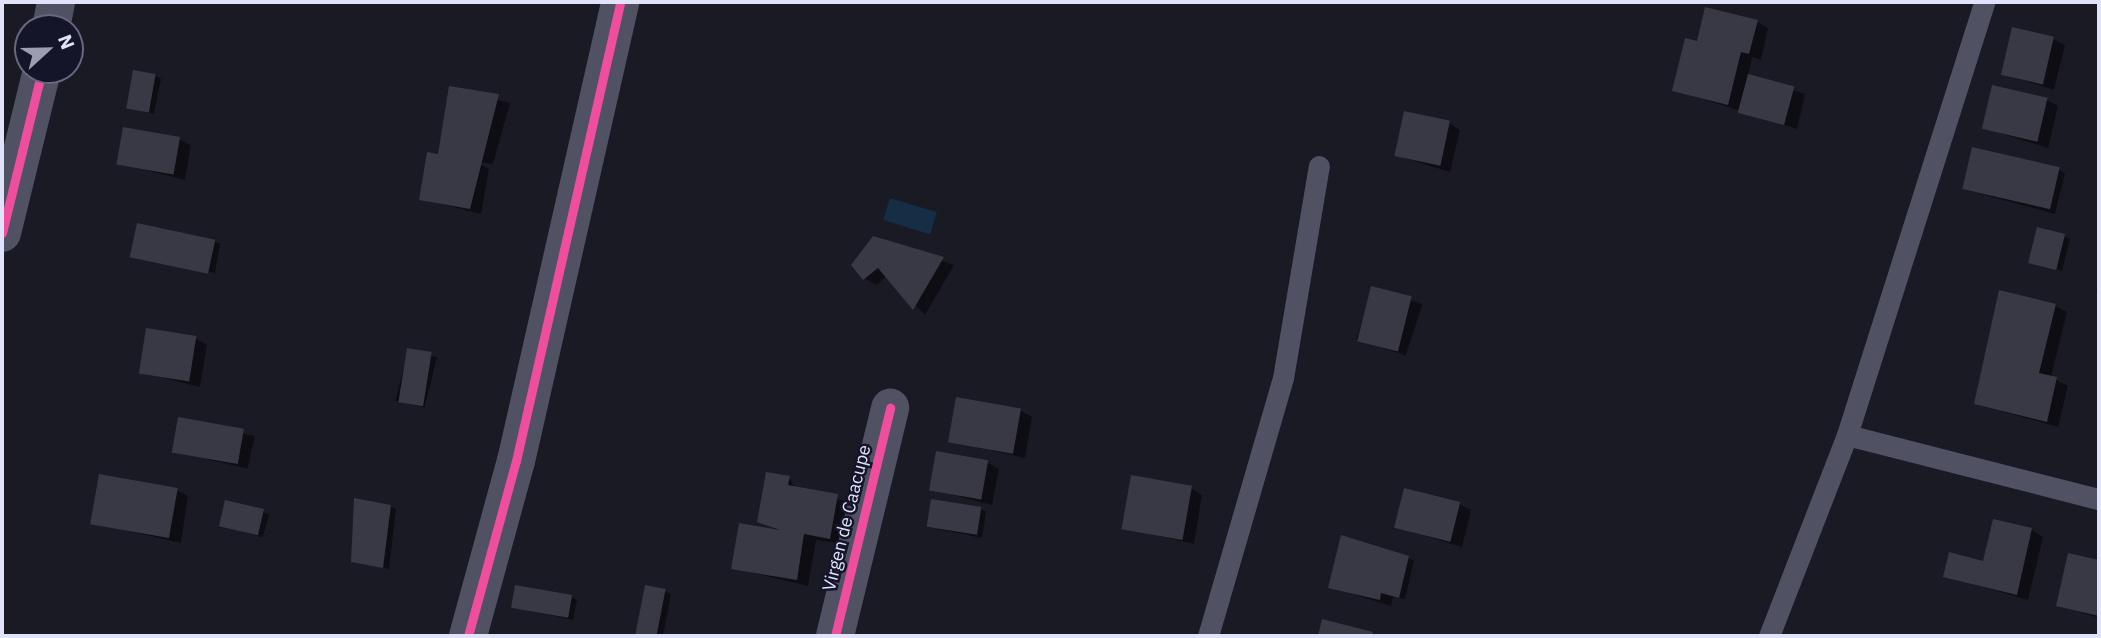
<!DOCTYPE html>
<html>
<head>
<meta charset="utf-8">
<style>
	body { margin:0 }
	#map { position:relative; width:2101px; height:638px; overflow:hidden; background:#1a1a25; font-family:"IBM Plex Sans",sans-serif }
	div>[style] { position:absolute }
	.water>* { inset:0; background:#152e45; transform-origin:0 0 }
	.shadow>* { inset:0; background:#0007; transform-origin:0 0 }
	.building>* { inset:0; background:#393946; transform-origin:0 0 }
	.lane>* { height:21px; margin:-10.5px; padding:0 10.5px; transform-origin:10.5px; border-radius:10.5px; background:#505263 }
	.street>* { height:38px; margin:-19px; padding:0 19px; transform-origin:19px; border-radius:19px; background:#505263 }
	.cycleway>* { height:9px; margin:-4.5px; padding:0 4.5px; transform-origin:4.5px; border-radius:4.5px; background:#ef4d9e }
	span { translate:-50% -50%; white-space:nowrap; text-align:center; line-height:1.15; -webkit-text-stroke:5px #15152a; paint-order:stroke }
	.street-label { font-size:18px; color:#e1e3fb }
	.frame { position:absolute; inset:0; border:4px solid #e1e3fb; pointer-events:none }
	.north { position:absolute; left:14px; top:14px; width:70px; height:70px; box-sizing:border-box; background:#15152a; border:2px solid #67677e; border-radius:50%; rotate:68deg; font-size:19px; font-weight:700; line-height:28px; text-align:center; color:#e1e3fb }
	.north::after { content:''; display:block; margin:auto; width:24px; height:32px; background:#9b9db0; clip-path:polygon(50% 0,100% 100%,50% 72%,0 100%) }
</style>
</head>
<body>
<div id="map">
	<div class="water">
		<i style="left:890px;top:198px;width:49px;height:23px;rotate:17deg"></i>
	</div>
	<div class="shadow">
		<i style="clip-path:polygon(1757px 22px,1768px 28px,1761px 60px,1752px 57px,1748px 76px,1805px 94px,1797px 129px,1674px 90px,1698px 43px)"></i>
		<i style="clip-path:polygon(2053px 39px,2065px 45px,2054px 90px,2003px 74px)"></i>
		<i style="clip-path:polygon(155px 75px,161px 79px,154px 114px,129px 108px)"></i>
		<i style="clip-path:polygon(451px 88px,510px 103px,493px 164px,477px 162px,489px 169px,481px 214px,421px 199px,446px 157px)"></i>
		<i style="clip-path:polygon(2047px 100px,2058px 106px,2048px 148px,1983px 128px)"></i>
		<i style="clip-path:polygon(1449px 123px,1460px 130px,1450px 172px,1395px 155px)"></i>
		<i style="clip-path:polygon(179px 139px,191px 145px,185px 180px,118px 163px)"></i>
		<i style="clip-path:polygon(2059px 170px,2065px 173px,2055px 214px,1963px 189px)"></i>
		<i style="clip-path:polygon(2064px 236px,2070px 239px,2062px 271px,2031px 262px)"></i>
		<i style="clip-path:polygon(874px 238px,954px 265px,925px 315px,887px 276px,876px 285px,864px 278px)"></i>
		<i style="clip-path:polygon(214px 241px,220px 244px,215px 273px,133px 256px)"></i>
		<i style="clip-path:polygon(2099px 278px,2099px 294px,2096px 292px)"></i>
		<i style="left:1373px;top:288px;width:52px;height:54px;rotate:18deg"></i>
		<i style="clip-path:polygon(2055px 306px,2067px 312px,2051px 377px,2068px 386px,2058px 427px,1976px 404px)"></i>
		<i style="clip-path:polygon(195px 338px,207px 345px,200px 387px,140px 372px)"></i>
		<i style="left:408px;top:350px;width:30px;height:52px;rotate:14deg"></i>
		<i style="clip-path:polygon(1020px 410px,1032px 417px,1025px 458px,950px 441px)"></i>
		<i style="left:180px;top:419px;width:77px;height:33px;rotate:13deg"></i>
		<i style="clip-path:polygon(987px 462px,999px 469px,992px 505px,931px 489px)"></i>
		<i style="clip-path:polygon(790px 478px,794px 487px,848px 502px,841px 544px,816px 540px,808px 586px,733px 568px,782px 532px,759px 521px)"></i>
		<i style="clip-path:polygon(1191px 488px,1202px 495px,1194px 544px,1124px 528px)"></i>
		<i style="clip-path:polygon(177px 490px,188px 496px,181px 543px,93px 523px)"></i>
		<i style="left:226px;top:502px;width:45px;height:24px;rotate:16deg"></i>
		<i style="clip-path:polygon(1459px 504px,1471px 510px,1462px 547px,1396px 527px)"></i>
		<i style="clip-path:polygon(390px 506px,396px 509px,389px 569px,353px 561px)"></i>
		<i style="clip-path:polygon(981px 509px,986px 512px,982px 538px,928px 527px)"></i>
		<i style="clip-path:polygon(2032px 530px,2043px 537px,2028px 600px,1945px 576px,1984px 563px)"></i>
		<i style="clip-path:polygon(2070px 555px,2099px 562px,2099px 618px,2058px 605px)"></i>
		<i style="clip-path:polygon(1408px 558px,1414px 561px,1405px 599px,1393px 597px,1391px 606px,1330px 587px)"></i>
		<i style="clip-path:polygon(516px 587px,572px 597px,577px 600px,573px 620px,513px 607px)"></i>
		<i style="clip-path:polygon(665px 591px,671px 594px,663px 636px,642px 636px)"></i>
	</div>
	<div class="building">
		<i style="clip-path:polygon(1705px 7px,1758px 20px,1749px 54px,1741px 52px,1728px 105px,1672px 91px,1685px 38px,1697px 41px)"></i>
		<i style="left:2012px;top:27px;width:43px;height:49px;rotate:13deg"></i>
		<i style="left:133px;top:70px;width:23px;height:39px;rotate:10deg"></i>
		<i style="left:1748px;top:74px;width:48px;height:40px;rotate:15deg"></i>
		<i style="left:1992px;top:85px;width:57px;height:45px;rotate:13deg"></i>
		<i style="clip-path:polygon(449px 86px,499px 94px,470px 209px,419px 200px,427px 152px,438px 154px)"></i>
		<i style="left:1404px;top:111px;width:47px;height:46px;rotate:12deg"></i>
		<i style="left:123px;top:127px;width:58px;height:38px;rotate:10deg"></i>
		<i style="left:1972px;top:147px;width:90px;height:43px;rotate:13deg"></i>
		<i style="left:137px;top:223px;width:80px;height:35px;rotate:12deg"></i>
		<i style="left:2037px;top:227px;width:29px;height:37px;rotate:14deg"></i>
		<i style="clip-path:polygon(873px 236px,944px 257px,913px 310px,878px 268px,863px 280px,851px 265px)"></i>
		<i style="left:1371px;top:286px;width:42px;height:57px;rotate:14deg"></i>
		<i style="clip-path:polygon(1999px 290px,2056px 304px,2039px 373px,2057px 377px,2047px 422px,1974px 404px)"></i>
		<i style="left:146px;top:328px;width:51px;height:46px;rotate:9deg"></i>
		<i style="left:407px;top:348px;width:25px;height:55px;rotate:9deg"></i>
		<i style="left:956px;top:397px;width:66px;height:46px;rotate:10deg"></i>
		<i style="left:178px;top:417px;width:67px;height:36px;rotate:10deg"></i>
		<i style="left:936px;top:451px;width:53px;height:40px;rotate:10deg"></i>
		<i style="clip-path:polygon(766px 472px,790px 476px,788px 485px,838px 494px,830px 539px,804px 534px,797px 580px,731px 569px,739px 523px,780px 530px,757px 522px)"></i>
		<i style="left:99px;top:474px;width:80px;height:51px;rotate:10deg"></i>
		<i style="left:1131px;top:475px;width:62px;height:55px;rotate:10deg"></i>
		<i style="left:1404px;top:488px;width:58px;height:41px;rotate:14deg"></i>
		<i style="clip-path:polygon(354px 498px,391px 505px,383px 568px,351px 562px)"></i>
		<i style="left:931px;top:499px;width:51px;height:28px;rotate:9deg"></i>
		<i style="left:225px;top:500px;width:40px;height:27px;rotate:13deg"></i>
		<i style="clip-path:polygon(1993px 519px,2032px 528px,2017px 595px,1943px 577px,1949px 552px,1983px 561px)"></i>
		<i style="clip-path:polygon(1341px 535px,1409px 556px,1399px 598px,1381px 593px,1380px 600px,1328px 588px)"></i>
		<i style="clip-path:polygon(2068px 553px,2099px 560px,2099px 616px,2056px 606px)"></i>
		<i style="left:515px;top:585px;width:58px;height:23px;rotate:10deg"></i>
		<i style="left:645px;top:585px;width:21px;height:51px;rotate:11deg"></i>
		<i style="clip-path:polygon(1322px 619px,1373px 632px,1372px 636px,1318px 636px)"></i>
	</div>
	<div class="lane">
		<i style="left:1847px;top:435px;width:260px;rotate:14.3deg"></i>
		<i style="left:1208px;top:636px;width:269px;rotate:-73.8deg"></i>
		<i style="left:1283px;top:378px;width:215px;rotate:-80.4deg"></i>
		<i style="left:1769px;top:636px;width:216px;rotate:-68.8deg"></i>
		<i style="left:1847px;top:435px;width:454px;rotate:-72.4deg"></i>
	</div>
	<div class="street">
		<i style="left:51px;top:28px;width:26px;rotate:-79deg"></i>
		<i style="left:2px;top:233px;width:168px;rotate:-76.2deg"></i>
		<i style="left:468px;top:636px;width:181px;rotate:-74.7deg"></i>
		<i style="left:516px;top:461px;width:471px;rotate:-77.2deg"></i>
		<i style="left:835px;top:636px;width:235px;rotate:-76.4deg"></i>
	</div>
	<div class="cycleway">
		<i style="left:2px;top:233px;width:168px;rotate:-76.2deg"></i>
		<i style="left:468px;top:636px;width:181px;rotate:-74.7deg"></i>
		<i style="left:516px;top:461px;width:471px;rotate:-77.2deg"></i>
		<i style="left:835px;top:636px;width:235px;rotate:-76.4deg"></i>
	</div>
	<div class="street-label">
		<span style="left:847px;top:518px;rotate:-76deg">Virgen de Caacupe</span>
	</div>
	<div class="frame"></div>
	<div class="north">N</div>
</div>
</body>
</html>
